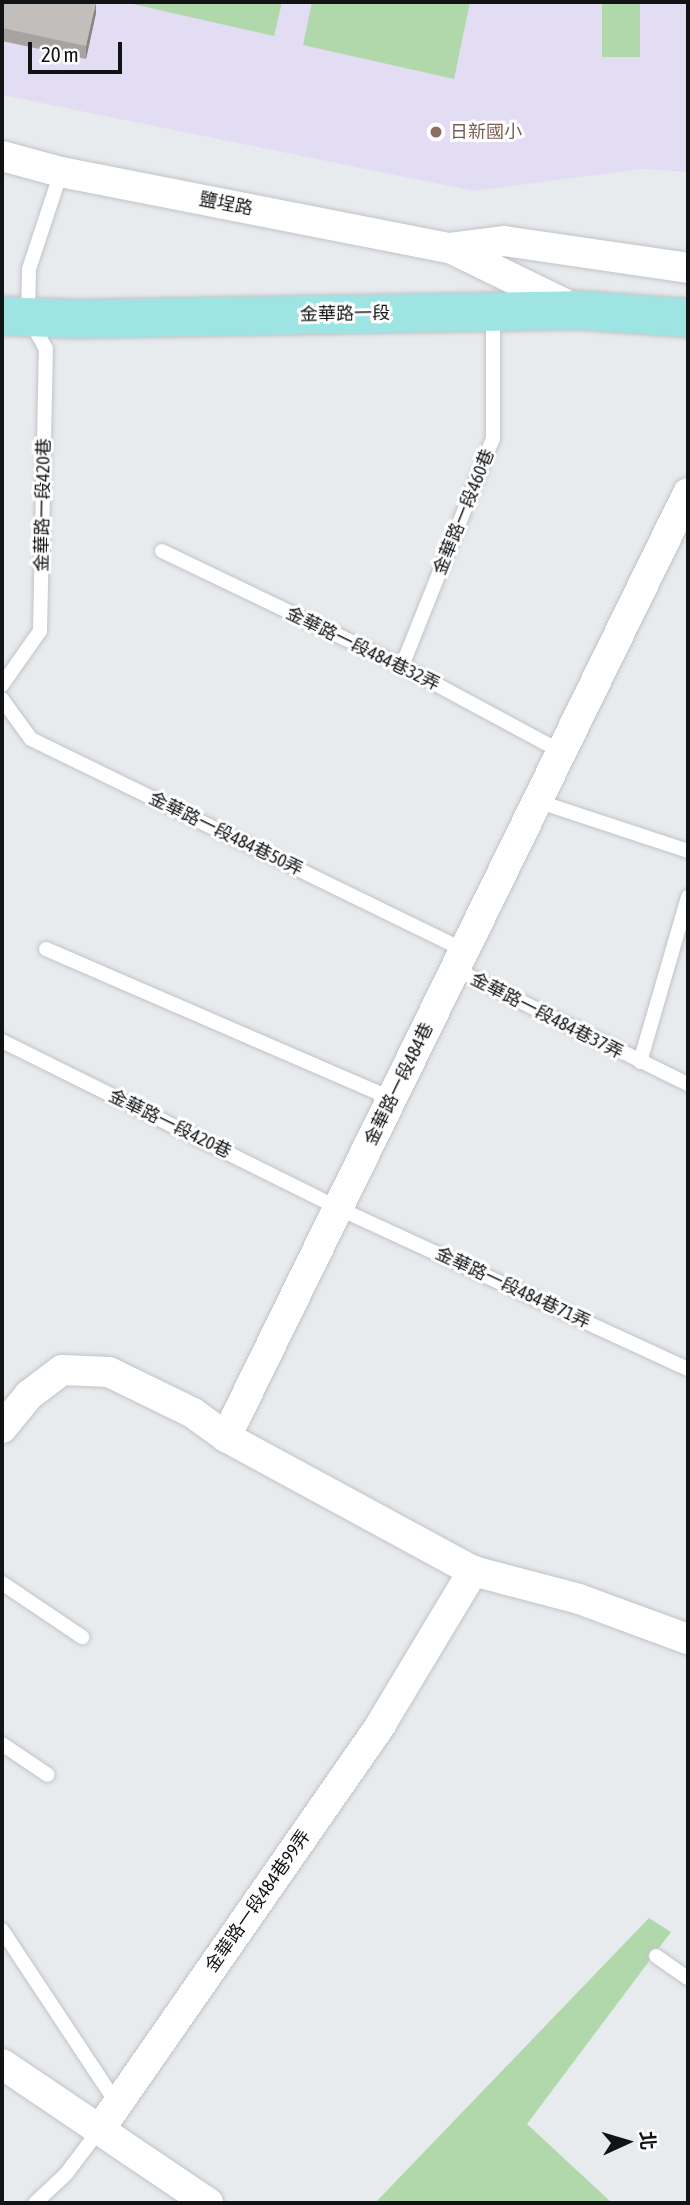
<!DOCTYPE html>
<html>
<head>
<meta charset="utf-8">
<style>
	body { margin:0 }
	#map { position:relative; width:690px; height:2205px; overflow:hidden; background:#e8ebee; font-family:"Asap Condensed","Noto Sans TC",sans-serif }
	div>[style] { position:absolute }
	.education>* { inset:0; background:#e2ddf3 }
	.green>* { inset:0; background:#b0d8ab; transform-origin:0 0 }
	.roads { filter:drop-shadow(0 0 2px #c1c3c7) drop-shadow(0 0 2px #c1c3c7) }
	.service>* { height:14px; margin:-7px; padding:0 7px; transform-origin:7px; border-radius:7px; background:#fff }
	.minor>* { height:30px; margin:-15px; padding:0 15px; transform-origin:15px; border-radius:15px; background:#fff }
	.primary>* { height:38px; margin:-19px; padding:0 19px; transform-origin:19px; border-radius:19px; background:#9ee4e3 }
	.wall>* { inset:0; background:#a7a3a2 }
	.shaded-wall>* { inset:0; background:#888584 }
	.building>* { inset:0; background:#c2bebc }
	.dots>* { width:19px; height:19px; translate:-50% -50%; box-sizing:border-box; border:4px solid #fff; border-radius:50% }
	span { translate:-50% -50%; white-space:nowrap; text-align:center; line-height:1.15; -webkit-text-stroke:6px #fff; paint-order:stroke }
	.education-label { font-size:18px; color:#785e54 }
	.left { translate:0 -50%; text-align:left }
	.street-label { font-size:18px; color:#121314 }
	.frame { position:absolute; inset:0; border:4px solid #121314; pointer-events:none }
	.north { position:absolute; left:592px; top:2107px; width:70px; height:70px; -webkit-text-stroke:5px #fff; paint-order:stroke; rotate:86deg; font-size:19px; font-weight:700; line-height:28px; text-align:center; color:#121314 }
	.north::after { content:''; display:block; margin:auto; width:24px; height:32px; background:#121314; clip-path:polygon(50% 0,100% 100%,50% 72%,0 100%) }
	.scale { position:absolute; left:28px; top:42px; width:94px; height:32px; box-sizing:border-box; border:4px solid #121314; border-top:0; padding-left:9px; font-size:21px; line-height:24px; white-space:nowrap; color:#121314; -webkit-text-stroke:5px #fff; paint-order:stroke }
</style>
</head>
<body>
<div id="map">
	<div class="education">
		<i style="clip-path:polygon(2px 2px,688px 2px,688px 172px,642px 169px,474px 191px,2px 95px)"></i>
	</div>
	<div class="green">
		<i style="clip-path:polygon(124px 2px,282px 2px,274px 36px)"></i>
		<i style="clip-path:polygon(312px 2px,470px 2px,454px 79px,303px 45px)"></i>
		<i style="left:602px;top:2px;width:38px;height:55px"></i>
		<i style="clip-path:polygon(649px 1918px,671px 1932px,527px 2124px,612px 2203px,375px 2203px)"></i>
	</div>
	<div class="roads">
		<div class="service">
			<i style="left:162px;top:551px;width:266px;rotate:25.6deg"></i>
			<i style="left:402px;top:666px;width:182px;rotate:28.3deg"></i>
			<i style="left:402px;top:666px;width:245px;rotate:-68.2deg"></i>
			<i style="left:493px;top:439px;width:125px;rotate:-90deg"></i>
			<i style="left:2px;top:685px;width:66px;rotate:-54.9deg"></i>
			<i style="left:40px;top:631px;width:282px;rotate:-88.8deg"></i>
			<i style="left:46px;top:349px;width:37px;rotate:-119deg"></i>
			<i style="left:28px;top:317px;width:48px;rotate:-88.8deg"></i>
			<i style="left:29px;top:269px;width:102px;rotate:-71.7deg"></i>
			<i style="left:2px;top:699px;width:49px;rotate:54.1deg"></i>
			<i style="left:31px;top:739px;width:482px;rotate:26deg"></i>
			<i style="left:537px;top:801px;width:159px;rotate:18.3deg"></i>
			<i style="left:46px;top:949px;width:377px;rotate:23.4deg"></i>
			<i style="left:455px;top:969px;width:260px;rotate:26.3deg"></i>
			<i style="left:2px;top:1041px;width:375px;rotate:26.4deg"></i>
			<i style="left:338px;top:1208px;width:385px;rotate:24.7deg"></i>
			<i style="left:640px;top:1062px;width:172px;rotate:-73.8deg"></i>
			<i style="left:2px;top:1583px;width:97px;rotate:34deg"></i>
			<i style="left:2px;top:1744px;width:55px;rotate:34deg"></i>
			<i style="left:2px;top:1930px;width:209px;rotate:56.5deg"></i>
			<i style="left:656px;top:1956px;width:39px;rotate:35deg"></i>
			<i style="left:35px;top:2203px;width:42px;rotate:-43.1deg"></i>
			<i style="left:66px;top:2174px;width:56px;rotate:-52.9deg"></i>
		</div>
		<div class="minor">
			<i style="left:2px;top:156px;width:61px;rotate:15.2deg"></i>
			<i style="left:61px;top:172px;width:396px;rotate:11.1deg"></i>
			<i style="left:450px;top:248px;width:137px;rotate:26deg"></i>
			<i style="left:450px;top:248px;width:54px;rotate:-7.4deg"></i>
			<i style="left:504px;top:241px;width:186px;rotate:8.3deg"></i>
			<i style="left:2px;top:1428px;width:43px;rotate:-50.7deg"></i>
			<i style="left:29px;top:1395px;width:41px;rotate:-37.1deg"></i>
			<i style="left:62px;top:1370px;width:47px;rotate:2.4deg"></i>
			<i style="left:109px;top:1372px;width:93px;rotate:26deg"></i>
			<i style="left:193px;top:1413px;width:41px;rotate:36deg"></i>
			<i style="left:226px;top:1437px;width:281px;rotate:28.5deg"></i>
			<i style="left:473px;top:1571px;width:110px;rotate:14.8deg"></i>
			<i style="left:579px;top:1599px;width:116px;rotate:20.2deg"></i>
			<i style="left:226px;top:1437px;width:1051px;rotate:-63.92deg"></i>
			<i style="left:2px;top:2064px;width:249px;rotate:34deg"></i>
			<i style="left:100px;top:2129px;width:493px;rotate:-55.2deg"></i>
			<i style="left:381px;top:1724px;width:179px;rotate:-59deg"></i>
		</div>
		<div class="primary">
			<i style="left:2px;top:316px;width:75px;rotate:2.3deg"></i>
			<i style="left:77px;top:319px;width:499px;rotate:-1deg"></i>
			<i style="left:576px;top:310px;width:112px;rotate:4.1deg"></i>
		</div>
	</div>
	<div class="wall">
		<i style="clip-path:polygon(2px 2px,96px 13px,86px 59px,2px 41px)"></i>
	</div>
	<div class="shaded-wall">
		<i style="clip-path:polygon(96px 2px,96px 13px,86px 59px,86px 46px)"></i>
	</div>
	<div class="building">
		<i style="clip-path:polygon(2px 2px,96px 2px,86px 46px,2px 28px)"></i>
	</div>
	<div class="dots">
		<i style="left:436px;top:132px;background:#8d6e63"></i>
	</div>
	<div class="education-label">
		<span class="left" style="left:450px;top:132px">日新國小</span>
	</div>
	<div class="street-label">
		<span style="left:226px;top:204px;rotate:11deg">鹽埕路</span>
		<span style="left:345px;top:314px;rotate:-1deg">金華路一段</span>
		<span style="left:43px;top:505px;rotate:-89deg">金華路一段420巷</span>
		<span style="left:464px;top:512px;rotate:-68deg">金華路一段460巷</span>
		<span style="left:363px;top:649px;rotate:26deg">金華路一段484巷32弄</span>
		<span style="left:226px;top:834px;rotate:26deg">金華路一段484巷50弄</span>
		<span style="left:547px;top:1016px;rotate:27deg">金華路一段484巷37弄</span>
		<span style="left:399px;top:1084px;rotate:-64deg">金華路一段484巷</span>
		<span style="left:170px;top:1124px;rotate:26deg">金華路一段420巷</span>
		<span style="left:513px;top:1288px;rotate:25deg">金華路一段484巷71弄</span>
		<span style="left:258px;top:1901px;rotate:-55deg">金華路一段484巷99弄</span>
	</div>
	<div class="frame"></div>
	<div class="north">北</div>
	<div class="scale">20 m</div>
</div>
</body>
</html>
